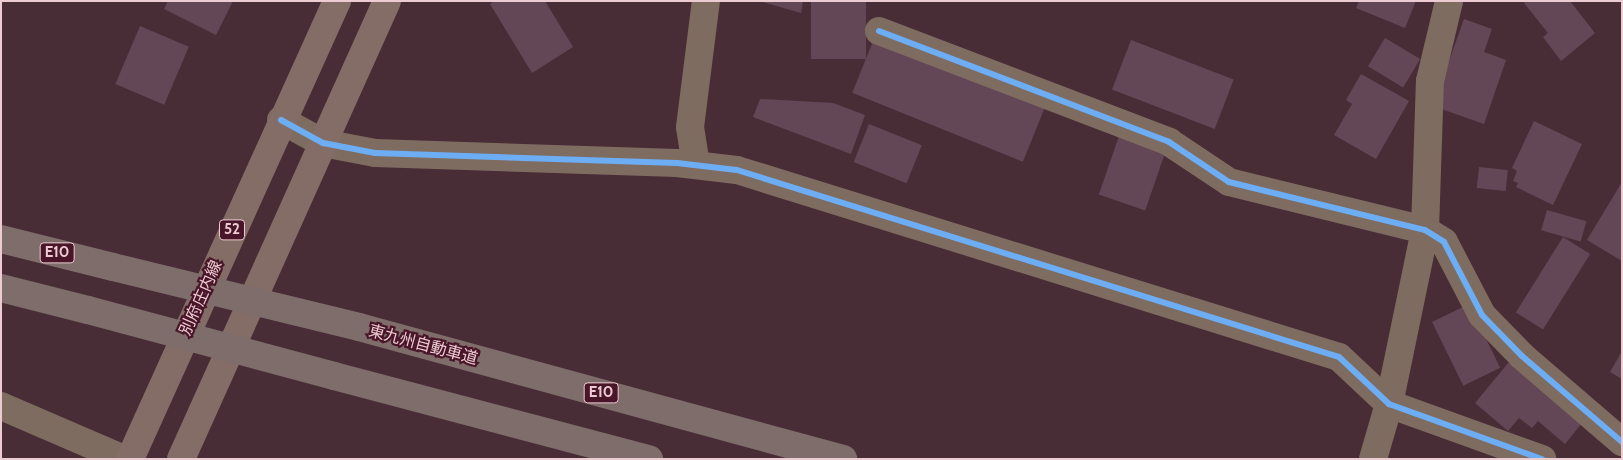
<!DOCTYPE html>
<html>
<head>
<meta charset="utf-8">
<style>
	body { margin:0 }
	#map { position:relative; width:1623px; height:460px; overflow:hidden; background:#492d36; font-family:Cabin,"Noto Sans JP",sans-serif }
	div>[style] { position:absolute }
	.building>* { inset:0; background:#644756; transform-origin:0 0 }
	.minor>* { height:28px; margin:-14px; padding:0 14px; transform-origin:14px; border-radius:14px; background:#7f6c60 }
	.major>* { height:28px; margin:-14px; padding:0 14px; transform-origin:14px; border-radius:14px; background:#846d66 }
	.highway>* { height:28px; margin:-14px; padding:0 14px; transform-origin:14px; border-radius:14px; background:#7f6d6c }
	.highway-bridge>* { height:28px; margin:-14px; padding:0 14px; transform-origin:14px; border-radius:14px; background:#7f6d6c }
	.cycleway>* { height:6px; margin:-3px; padding:0 3px; transform-origin:3px; border-radius:3px; background:#6dadf4 }
	span { translate:-50% -50%; white-space:nowrap; text-align:center; line-height:1.15; -webkit-text-stroke:4.5px #491629; paint-order:stroke }
	.shield-label span { padding:1px 4px; background:#491629; border:1px solid; border-radius:4px; -webkit-text-stroke-width:0 }
	.shield-label { font-size:15px; color:#edcbd3; font-weight:700 }
	.street-label { font-size:16px; color:#edcbd3 }
	.frame { position:absolute; inset:0; border:2px solid #edcbd3; pointer-events:none }
</style>
</head>
<body>
<div id="map">
	<div class="building">
		<i style="clip-path:polygon(168px 1px,233px 1px,216px 35px,164px 9px)"></i>
		<i style="clip-path:polygon(494px 1px,545px 1px,573px 47px,532px 73px,490px 4px)"></i>
		<i style="clip-path:polygon(759px 1px,803px 1px,801px 13px)"></i>
		<i style="left:811px;top:1px;width:55px;height:58px"></i>
		<i style="clip-path:polygon(1359px 1px,1416px 1px,1405px 28px,1356px 8px)"></i>
		<i style="clip-path:polygon(1527px 1px,1570px 1px,1595px 33px,1561px 61px,1543px 37px,1548px 33px,1524px 3px)"></i>
		<i style="clip-path:polygon(1464px 19px,1492px 29px,1484px 52px,1506px 60px,1484px 124px,1433px 106px)"></i>
		<i style="left:140px;top:26px;width:53px;height:63px;rotate:23deg"></i>
		<i style="left:1385px;top:38px;width:41px;height:33px;rotate:31deg"></i>
		<i style="left:874px;top:39px;width:184px;height:58px;rotate:22deg"></i>
		<i style="left:1131px;top:40px;width:110px;height:53px;rotate:21deg"></i>
		<i style="clip-path:polygon(1361px 74px,1409px 101px,1376px 159px,1334px 135px,1352px 104px,1346px 100px)"></i>
		<i style="clip-path:polygon(760px 99px,833px 103px,865px 115px,851px 154px,753px 117px)"></i>
		<i style="clip-path:polygon(1534px 121px,1582px 144px,1553px 205px,1516px 187px,1518px 183px,1513px 181px,1517px 171px,1512px 168px)"></i>
		<i style="left:869px;top:124px;width:57px;height:41px;rotate:22deg"></i>
		<i style="left:1119px;top:136px;width:49px;height:62px;rotate:19deg"></i>
		<i style="left:1479px;top:167px;width:29px;height:21px;rotate:6deg"></i>
		<i style="clip-path:polygon(1622px 182px,1622px 261px,1587px 240px)"></i>
		<i style="left:1547px;top:210px;width:41px;height:21px;rotate:16deg"></i>
		<i style="left:1563px;top:237px;width:32px;height:89px;rotate:32deg"></i>
		<i style="left:1469px;top:304px;width:71px;height:41px;rotate:64deg"></i>
		<i style="clip-path:polygon(1622px 351px,1622px 379px,1610px 372px)"></i>
		<i style="clip-path:polygon(1509px 362px,1582px 423px,1565px 444px,1538px 421px,1532px 428px,1519px 418px,1508px 431px,1475px 403px)"></i>
	</div>
	<div class="minor">
		<i style="left:879px;top:31px;width:311px;rotate:20.9deg"></i>
		<i style="left:1169px;top:142px;width:72px;rotate:33.7deg"></i>
		<i style="left:1229px;top:182px;width:202px;rotate:13.8deg"></i>
		<i style="left:1425px;top:230px;width:22px;rotate:32deg"></i>
		<i style="left:1444px;top:242px;width:82px;rotate:62.5deg"></i>
		<i style="left:1482px;top:315px;width:57px;rotate:45.7deg"></i>
		<i style="left:1522px;top:356px;width:132px;rotate:40.7deg"></i>
		<i style="left:281px;top:120px;width:48px;rotate:28.7deg"></i>
		<i style="left:323px;top:143px;width:53px;rotate:10.9deg"></i>
		<i style="left:375px;top:153px;width:302px;rotate:1.9deg"></i>
		<i style="left:677px;top:163px;width:60px;rotate:6.7deg"></i>
		<i style="left:737px;top:170px;width:630px;rotate:17.26deg"></i>
		<i style="left:1339px;top:357px;width:69px;rotate:43.2deg"></i>
		<i style="left:1389px;top:404px;width:163px;rotate:19.8deg"></i>
		<i style="left:696px;top:165px;width:38px;rotate:-99deg"></i>
		<i style="left:690px;top:127px;width:127px;rotate:-82.8deg"></i>
		<i style="left:1px;top:406px;width:134px;rotate:23.3deg"></i>
		<i style="left:1373px;top:459px;width:57px;rotate:-73.8deg"></i>
		<i style="left:1389px;top:404px;width:178px;rotate:-78.3deg"></i>
		<i style="left:1425px;top:230px;width:149px;rotate:-88.1deg"></i>
		<i style="left:1430px;top:81px;width:82px;rotate:-76.6deg"></i>
	</div>
	<div class="major">
		<i style="left:130px;top:459px;width:503px;rotate:-65.68deg"></i>
		<i style="left:181px;top:459px;width:502px;rotate:-65.78deg"></i>
	</div>
	<div class="highway">
		<i style="left:1px;top:239px;width:115px;rotate:14deg"></i>
		<i style="left:1px;top:288px;width:90px;rotate:14.2deg"></i>
		<i style="left:359px;top:327px;width:502px;rotate:15.26deg"></i>
		<i style="left:334px;top:376px;width:326px;rotate:14.8deg"></i>
	</div>
	<div class="highway-bridge">
		<i style="left:113px;top:267px;width:253px;rotate:13.7deg"></i>
		<i style="left:88px;top:310px;width:255px;rotate:15deg"></i>
	</div>
	<div class="cycleway">
		<i style="left:879px;top:31px;width:311px;rotate:20.9deg"></i>
		<i style="left:1169px;top:142px;width:72px;rotate:33.7deg"></i>
		<i style="left:1229px;top:182px;width:202px;rotate:13.8deg"></i>
		<i style="left:1425px;top:230px;width:22px;rotate:32deg"></i>
		<i style="left:1444px;top:242px;width:82px;rotate:62.5deg"></i>
		<i style="left:1482px;top:315px;width:57px;rotate:45.7deg"></i>
		<i style="left:1522px;top:356px;width:132px;rotate:40.7deg"></i>
		<i style="left:281px;top:120px;width:48px;rotate:28.7deg"></i>
		<i style="left:323px;top:143px;width:53px;rotate:10.9deg"></i>
		<i style="left:375px;top:153px;width:302px;rotate:1.9deg"></i>
		<i style="left:677px;top:163px;width:60px;rotate:6.7deg"></i>
		<i style="left:737px;top:170px;width:630px;rotate:17.26deg"></i>
		<i style="left:1339px;top:357px;width:69px;rotate:43.2deg"></i>
		<i style="left:1389px;top:404px;width:163px;rotate:19.8deg"></i>
	</div>
	<div class="shield-label">
		<span style="left:232px;top:230px">52</span>
		<span style="left:57px;top:253px">E10</span>
		<span style="left:601px;top:393px">E10</span>
	</div>
	<div class="street-label">
		<span style="left:201px;top:298px;rotate:-66deg">別府庄内線</span>
		<span style="left:423px;top:345px;rotate:15deg">東九州自動車道</span>
	</div>
	<div class="frame"></div>
</div>
</body>
</html>
